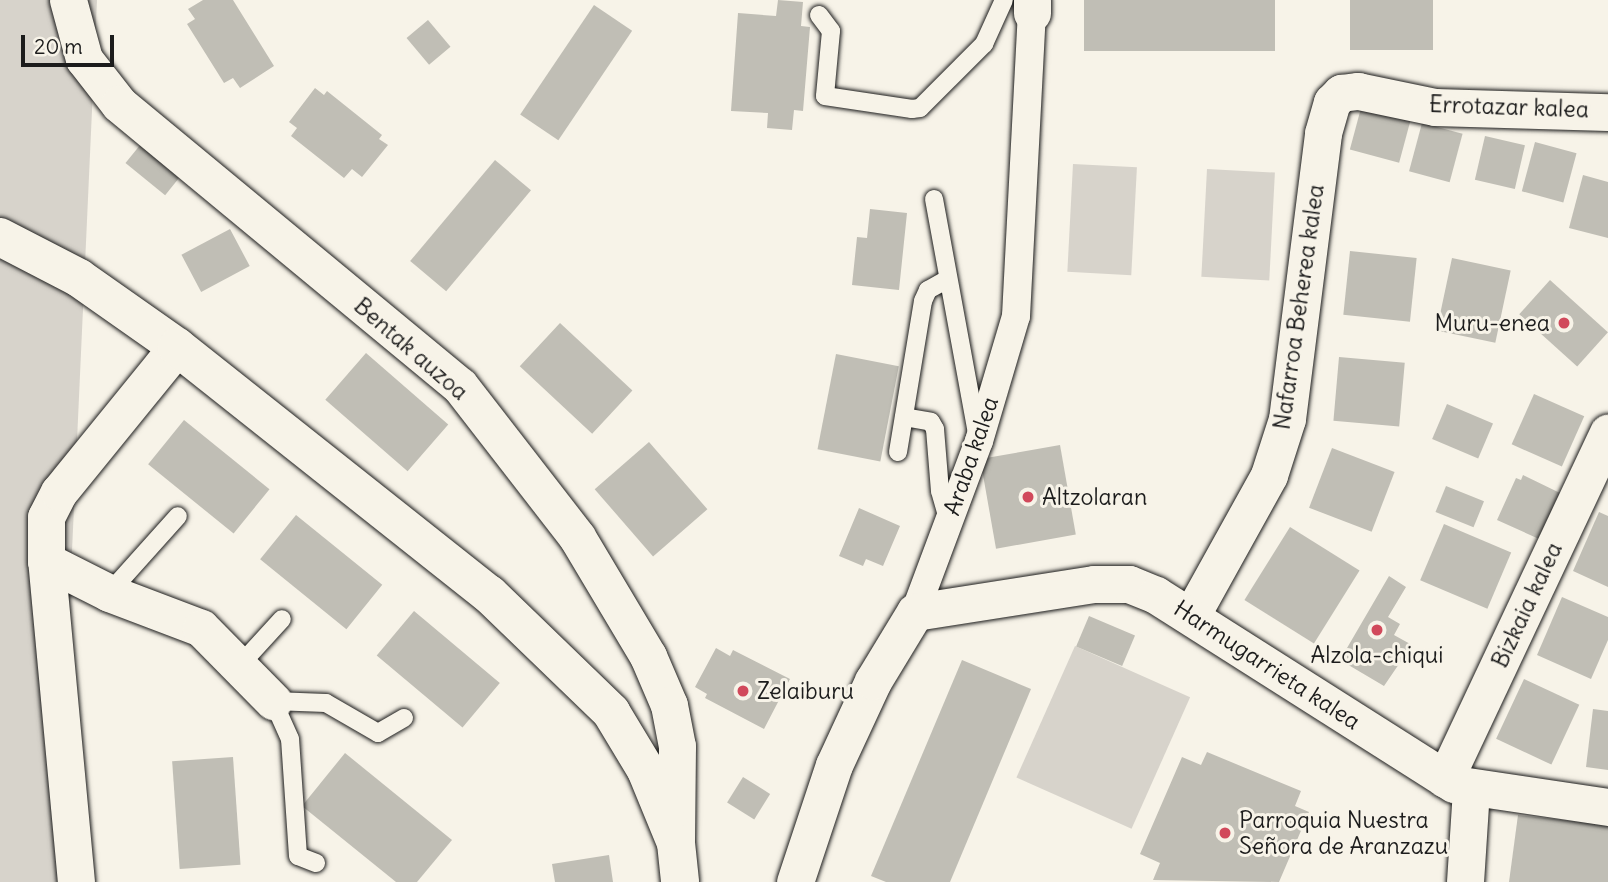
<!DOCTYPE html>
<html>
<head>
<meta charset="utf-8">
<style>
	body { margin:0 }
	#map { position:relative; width:1608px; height:882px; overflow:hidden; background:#f7f3e8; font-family:Delius,sans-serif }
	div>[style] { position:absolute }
	.green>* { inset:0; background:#d7d3cb; transform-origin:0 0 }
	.building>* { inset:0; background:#c0beb5; transform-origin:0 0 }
	.roads { filter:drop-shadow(0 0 2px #1c1c1c) drop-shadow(0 0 2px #1c1c1c) }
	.service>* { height:18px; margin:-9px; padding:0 9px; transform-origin:9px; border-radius:9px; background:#f7f3e8 }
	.pedestrian>* { height:28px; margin:-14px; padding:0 14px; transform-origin:14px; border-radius:14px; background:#f7f3e8 }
	.minor>* { height:37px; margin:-18.5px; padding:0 18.5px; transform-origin:18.5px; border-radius:18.5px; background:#f7f3e8 }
	.tertiary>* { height:38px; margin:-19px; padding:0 19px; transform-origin:19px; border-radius:19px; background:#f7f3e8 }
	.dots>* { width:19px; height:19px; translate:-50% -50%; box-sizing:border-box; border:4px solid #f7f3e8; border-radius:50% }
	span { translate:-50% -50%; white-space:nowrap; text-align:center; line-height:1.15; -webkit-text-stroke:6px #f7f3e8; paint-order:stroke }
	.street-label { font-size:23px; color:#1c1c1c }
	.poi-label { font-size:23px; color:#1c1c1c }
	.right { translate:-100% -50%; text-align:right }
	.left { translate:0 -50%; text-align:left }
	.scale { position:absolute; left:21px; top:35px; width:93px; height:32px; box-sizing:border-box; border:4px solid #1c1c1c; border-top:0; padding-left:9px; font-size:21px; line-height:24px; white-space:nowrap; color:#1c1c1c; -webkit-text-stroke:5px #f7f3e8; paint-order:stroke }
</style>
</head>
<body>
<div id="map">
	<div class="green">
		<i style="clip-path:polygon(0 0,97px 0,57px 882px,0 882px)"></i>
		<i style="left:1073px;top:164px;width:64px;height:108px;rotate:3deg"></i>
		<i style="left:1207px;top:169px;width:68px;height:108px;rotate:3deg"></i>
		<i style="left:1075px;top:646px;width:126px;height:144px;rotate:24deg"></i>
	</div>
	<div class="building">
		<i style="clip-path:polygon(203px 0,233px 0,274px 66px,240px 88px,233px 78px,224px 83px,187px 24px,195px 19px,188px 9px)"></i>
		<i style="clip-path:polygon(778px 0,803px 2px,801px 26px,810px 27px,803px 111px,794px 110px,792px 130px,767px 128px,768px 113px,731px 111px,738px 13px,776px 16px)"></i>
		<i style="left:1084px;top:0;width:191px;height:51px"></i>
		<i style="left:1350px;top:0;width:83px;height:50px"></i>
		<i style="left:594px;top:5px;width:46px;height:132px;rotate:34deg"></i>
		<i style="left:428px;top:20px;width:35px;height:28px;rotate:50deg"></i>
		<i style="clip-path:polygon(315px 88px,324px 95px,327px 91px,382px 135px,379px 139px,388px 145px,362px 177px,352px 169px,344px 178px,291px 136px,297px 128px,289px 122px)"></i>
		<i style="left:1361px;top:108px;width:51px;height:43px;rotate:15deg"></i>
		<i style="left:1422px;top:123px;width:42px;height:50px;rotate:15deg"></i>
		<i style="left:1485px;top:136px;width:41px;height:45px;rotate:13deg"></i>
		<i style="left:145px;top:139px;width:51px;height:31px;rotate:39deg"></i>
		<i style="left:1535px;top:142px;width:43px;height:51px;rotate:15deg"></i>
		<i style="left:495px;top:160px;width:47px;height:132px;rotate:40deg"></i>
		<i style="clip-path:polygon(1583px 175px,1608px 182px,1608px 238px,1569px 228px)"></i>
		<i style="clip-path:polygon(870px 209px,907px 213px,899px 290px,852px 285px,857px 237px,867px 238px)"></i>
		<i style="left:230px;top:229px;width:42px;height:55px;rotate:62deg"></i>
		<i style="left:1350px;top:251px;width:67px;height:64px;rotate:6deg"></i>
		<i style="left:1452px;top:258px;width:60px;height:74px;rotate:12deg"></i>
		<i style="left:1550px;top:280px;width:78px;height:46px;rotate:42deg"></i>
		<i style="left:560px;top:323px;width:99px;height:59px;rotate:43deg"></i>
		<i style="left:366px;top:353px;width:109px;height:62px;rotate:41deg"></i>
		<i style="left:836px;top:354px;width:64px;height:97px;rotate:11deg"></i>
		<i style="left:1339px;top:357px;width:66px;height:64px;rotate:5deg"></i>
		<i style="left:1534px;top:394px;width:55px;height:55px;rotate:24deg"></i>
		<i style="left:1447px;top:404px;width:50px;height:38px;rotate:23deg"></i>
		<i style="left:184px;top:420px;width:110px;height:57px;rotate:39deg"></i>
		<i style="left:649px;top:442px;width:89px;height:72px;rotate:49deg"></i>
		<i style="left:1060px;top:445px;width:91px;height:81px;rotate:80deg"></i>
		<i style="left:1332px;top:448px;width:67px;height:64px;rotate:21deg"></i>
		<i style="clip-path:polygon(1523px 475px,1560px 493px,1539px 539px,1497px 520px,1516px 478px,1521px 480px)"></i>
		<i style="left:1446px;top:486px;width:41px;height:28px;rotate:22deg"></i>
		<i style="clip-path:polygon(859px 508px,900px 526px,883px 566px,866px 559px,863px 566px,839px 556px)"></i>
		<i style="clip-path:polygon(1599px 512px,1608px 516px,1608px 587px,1573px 571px)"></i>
		<i style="left:296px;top:515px;width:111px;height:57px;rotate:39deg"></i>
		<i style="left:1444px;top:524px;width:73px;height:61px;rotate:23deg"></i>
		<i style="left:1290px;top:527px;width:82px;height:86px;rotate:32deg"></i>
		<i style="clip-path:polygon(1389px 576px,1406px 587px,1388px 617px,1400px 624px,1394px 635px,1412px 645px,1384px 686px,1340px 660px)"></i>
		<i style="clip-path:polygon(1562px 597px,1608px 617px,1608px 640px,1591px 679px,1537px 655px)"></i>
		<i style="left:414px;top:611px;width:112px;height:58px;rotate:40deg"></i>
		<i style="left:1089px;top:616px;width:50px;height:33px;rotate:23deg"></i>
		<i style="clip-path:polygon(716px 648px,730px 656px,733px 650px,790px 679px,764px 729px,705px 698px,707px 694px,695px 687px)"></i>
		<i style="clip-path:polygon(962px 660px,1031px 689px,950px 882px,886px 882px,871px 876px)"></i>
		<i style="left:1524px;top:679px;width:61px;height:66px;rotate:25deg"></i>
		<i style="clip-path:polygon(1593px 709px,1608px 711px,1608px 770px,1586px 767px)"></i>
		<i style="clip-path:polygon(1207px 752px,1301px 791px,1295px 806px,1309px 812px,1279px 882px,1153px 880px,1160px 863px,1140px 854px,1182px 757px,1201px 765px)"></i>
		<i style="clip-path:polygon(345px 753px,452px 840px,417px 882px,396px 882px,302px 806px)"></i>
		<i style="left:233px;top:757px;width:108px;height:61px;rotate:86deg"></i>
		<i style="left:743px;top:777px;width:32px;height:30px;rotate:32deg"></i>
		<i style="clip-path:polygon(1518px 815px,1608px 825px,1608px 882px,1509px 882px)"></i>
		<i style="clip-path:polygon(609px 855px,613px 882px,555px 882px,552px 864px)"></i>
	</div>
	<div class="roads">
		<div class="service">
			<i style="left:819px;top:15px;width:20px;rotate:53deg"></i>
			<i style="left:831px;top:31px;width:65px;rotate:95.3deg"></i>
			<i style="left:825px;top:96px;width:88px;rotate:8.5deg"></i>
			<i style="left:912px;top:109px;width:8px;rotate:-7deg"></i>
			<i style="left:920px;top:108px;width:91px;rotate:-45deg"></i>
			<i style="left:984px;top:44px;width:48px;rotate:-65.6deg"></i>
			<i style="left:934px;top:199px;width:239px;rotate:79.6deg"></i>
			<i style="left:904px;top:417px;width:27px;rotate:10deg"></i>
			<i style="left:931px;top:422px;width:8px;rotate:60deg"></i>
			<i style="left:935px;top:429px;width:62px;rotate:85.4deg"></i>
			<i style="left:940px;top:491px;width:32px;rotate:74deg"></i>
			<i style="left:898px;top:452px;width:153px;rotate:-80.6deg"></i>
			<i style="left:923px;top:301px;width:12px;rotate:-66deg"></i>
			<i style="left:928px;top:290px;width:23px;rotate:-29deg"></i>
			<i style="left:109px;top:593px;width:103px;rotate:-48.1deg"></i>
			<i style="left:240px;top:665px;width:62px;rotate:-47.6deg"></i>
			<i style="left:316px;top:863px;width:19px;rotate:-159deg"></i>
			<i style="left:298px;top:856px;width:117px;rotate:-93.9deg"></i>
			<i style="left:290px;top:739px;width:42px;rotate:-114.1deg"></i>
			<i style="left:273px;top:701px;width:53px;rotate:2.2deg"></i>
			<i style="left:326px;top:703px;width:60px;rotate:30deg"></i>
			<i style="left:378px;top:733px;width:30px;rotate:-30deg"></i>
		</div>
		<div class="pedestrian">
			<i style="left:915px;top:612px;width:183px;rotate:-69.5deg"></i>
			<i style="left:979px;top:441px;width:130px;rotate:-73.5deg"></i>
			<i style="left:1016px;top:316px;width:303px;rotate:-87deg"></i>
		</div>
		<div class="minor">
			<i style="left:68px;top:0;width:61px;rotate:74.8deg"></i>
			<i style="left:84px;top:59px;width:57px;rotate:52.1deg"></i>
			<i style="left:119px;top:104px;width:442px;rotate:39.6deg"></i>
			<i style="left:460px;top:386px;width:191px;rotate:52.2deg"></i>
			<i style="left:577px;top:537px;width:139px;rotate:59.2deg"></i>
			<i style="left:648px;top:656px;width:53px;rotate:66.8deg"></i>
			<i style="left:669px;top:705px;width:42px;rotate:79deg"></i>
			<i style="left:677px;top:746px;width:95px;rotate:90.6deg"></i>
			<i style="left:1032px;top:0;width:13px;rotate:90deg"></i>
			<i style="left:46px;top:561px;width:71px;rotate:26.9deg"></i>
			<i style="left:109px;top:593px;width:98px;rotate:20.8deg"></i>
			<i style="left:201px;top:628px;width:103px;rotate:45.4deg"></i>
			<i style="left:1191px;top:616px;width:161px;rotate:-61deg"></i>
			<i style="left:1269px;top:475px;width:59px;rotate:-72.2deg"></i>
			<i style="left:1287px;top:419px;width:288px;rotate:-82.8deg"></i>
			<i style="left:1323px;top:133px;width:32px;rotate:-74deg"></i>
			<i style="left:1332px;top:102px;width:13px;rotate:-45deg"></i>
			<i style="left:1341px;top:93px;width:17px;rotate:-7deg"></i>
			<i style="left:1358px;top:91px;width:79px;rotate:11.7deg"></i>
			<i style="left:1435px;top:107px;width:173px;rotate:1.7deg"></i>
			<i style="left:1445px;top:779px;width:383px;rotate:-64.8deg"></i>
			<i style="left:76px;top:882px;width:322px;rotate:-95.3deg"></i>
			<i style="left:46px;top:561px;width:44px;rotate:-90deg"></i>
			<i style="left:46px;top:517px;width:28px;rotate:-63deg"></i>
			<i style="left:59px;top:492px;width:187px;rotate:-50.9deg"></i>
			<i style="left:795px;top:882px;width:123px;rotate:-71.6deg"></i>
			<i style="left:834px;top:765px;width:93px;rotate:-65.1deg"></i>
			<i style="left:873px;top:681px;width:81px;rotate:-58.7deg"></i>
			<i style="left:915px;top:612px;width:181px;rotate:-8.9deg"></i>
			<i style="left:1094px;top:584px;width:35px"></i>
			<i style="left:1129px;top:584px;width:29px;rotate:22deg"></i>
			<i style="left:1156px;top:595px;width:353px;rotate:32.4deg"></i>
			<i style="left:1454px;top:784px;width:156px;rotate:8.5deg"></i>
			<i style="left:1465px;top:882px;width:94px;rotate:-86.3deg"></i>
		</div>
		<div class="tertiary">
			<i style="left:0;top:237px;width:89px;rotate:27.4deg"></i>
			<i style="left:79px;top:278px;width:120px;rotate:35.1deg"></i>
			<i style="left:177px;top:347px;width:398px;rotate:38.4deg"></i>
			<i style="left:489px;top:594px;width:170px;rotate:44deg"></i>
			<i style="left:611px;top:712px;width:68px;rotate:58.9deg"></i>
			<i style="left:646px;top:770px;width:79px;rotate:67.7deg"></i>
			<i style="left:676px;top:843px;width:39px;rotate:84deg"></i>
		</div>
	</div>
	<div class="dots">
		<i style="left:1564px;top:323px;background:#d1495b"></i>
		<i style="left:1028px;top:497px;background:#d1495b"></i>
		<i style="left:1377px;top:630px;background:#d1495b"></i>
		<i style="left:743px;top:691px;background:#d1495b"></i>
		<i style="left:1225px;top:833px;background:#d1495b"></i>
	</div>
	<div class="street-label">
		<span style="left:1509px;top:107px;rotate:2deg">Errotazar kalea</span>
		<span style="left:1299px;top:307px;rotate:-82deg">Nafarroa Beherea kalea</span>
		<span style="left:411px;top:349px;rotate:41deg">Bentak auzoa</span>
		<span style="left:971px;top:456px;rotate:-71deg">Araba kalea</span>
		<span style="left:1527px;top:605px;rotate:-65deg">Bizkaia kalea</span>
		<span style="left:1267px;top:665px;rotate:33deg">Harmugarrieta kalea</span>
	</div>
	<div class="poi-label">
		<span class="right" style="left:1550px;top:323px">Muru-enea</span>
		<span class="left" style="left:1042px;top:497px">Altzolaran</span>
		<span style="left:1377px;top:655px">Alzola-chiqui</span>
		<span class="left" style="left:757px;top:691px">Zelaiburu</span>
		<span class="left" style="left:1239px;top:833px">Parroquia Nuestra<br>Señora de Aranzazu</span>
	</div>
	<div class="scale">20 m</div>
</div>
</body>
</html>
